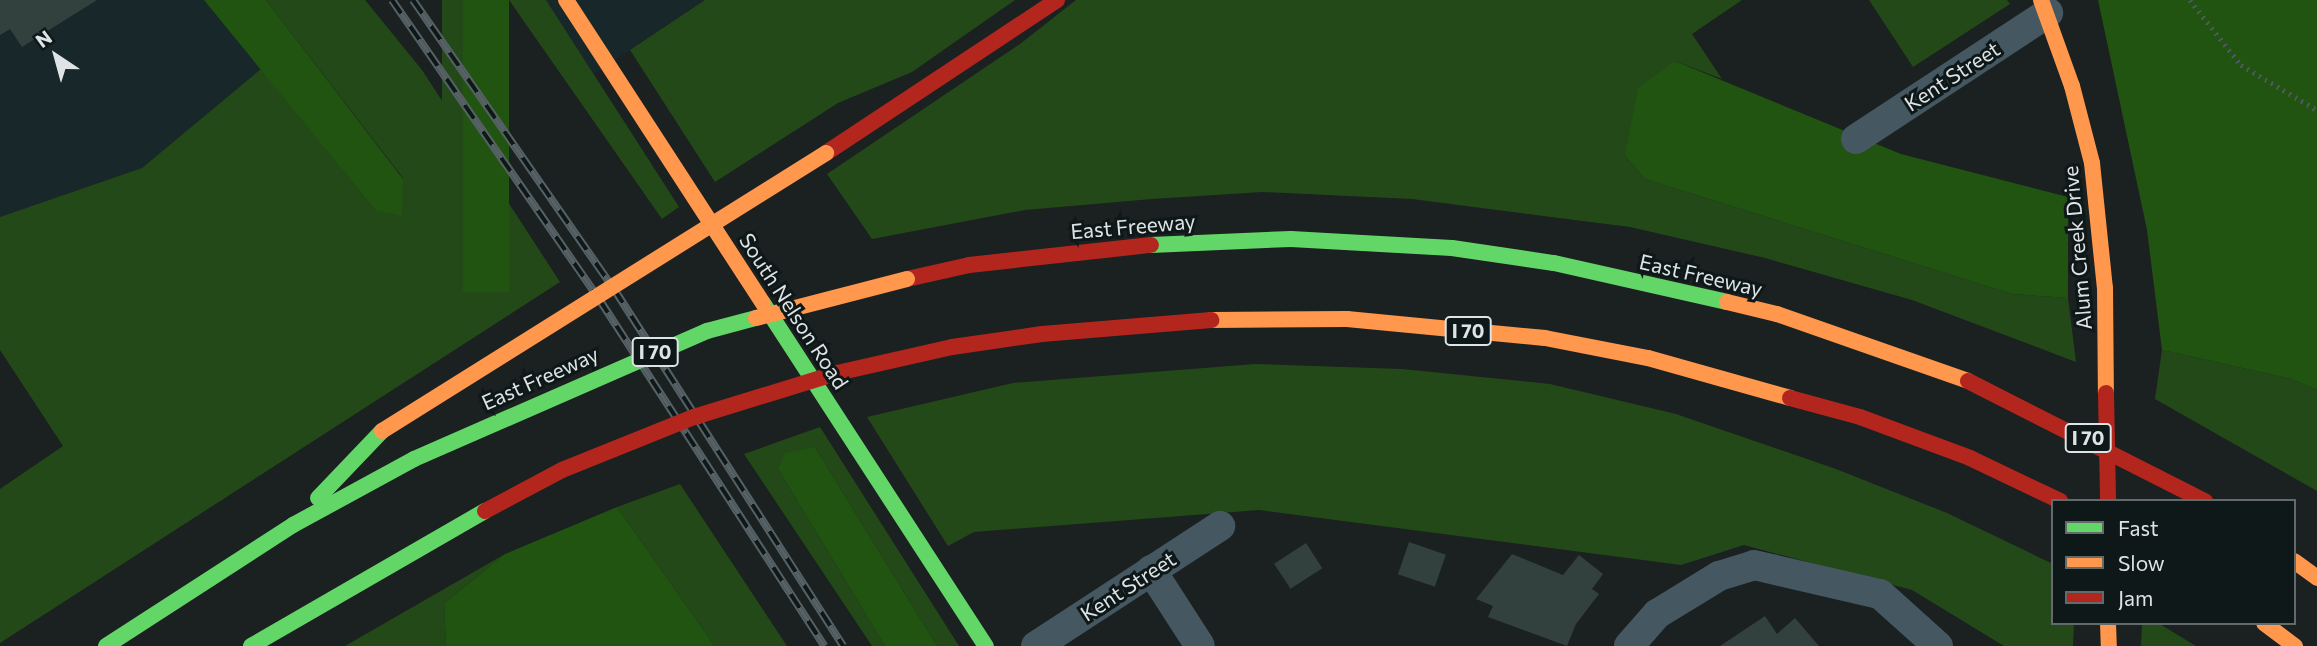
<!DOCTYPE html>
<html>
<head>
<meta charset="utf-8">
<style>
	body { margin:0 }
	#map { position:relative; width:2317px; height:646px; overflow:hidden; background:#1b2020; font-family:Commissioner,sans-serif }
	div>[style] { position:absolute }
	.built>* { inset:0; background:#18282a }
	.green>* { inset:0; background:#234919; transform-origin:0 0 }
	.forest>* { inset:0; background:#215311; transform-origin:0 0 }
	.building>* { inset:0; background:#32413e; transform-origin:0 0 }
	.path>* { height:4.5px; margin-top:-2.25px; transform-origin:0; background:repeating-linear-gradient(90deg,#4d595e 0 2px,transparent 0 7px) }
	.street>* { height:30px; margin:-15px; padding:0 15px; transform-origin:15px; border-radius:15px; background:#455761 }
	.fast>* { height:16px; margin:-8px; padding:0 8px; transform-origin:8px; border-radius:8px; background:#63d668 }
	.slow>* { height:16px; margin:-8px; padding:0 8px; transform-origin:8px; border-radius:8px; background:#ff974d }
	.jam>* { height:16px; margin:-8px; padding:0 8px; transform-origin:8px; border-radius:8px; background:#b3261e }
	.rail>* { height:8px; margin-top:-4px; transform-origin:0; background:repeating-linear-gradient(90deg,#0f1819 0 16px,#566166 0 32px); box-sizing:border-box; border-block:2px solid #566166 }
	.fast-bridge>* { height:16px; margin:-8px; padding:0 8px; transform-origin:8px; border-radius:8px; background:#63d668 }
	.slow-bridge>* { height:16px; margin:-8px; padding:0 8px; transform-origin:8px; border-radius:8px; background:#ff974d }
	.jam-bridge>* { height:16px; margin:-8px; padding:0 8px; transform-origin:8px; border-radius:8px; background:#b3261e }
	span { translate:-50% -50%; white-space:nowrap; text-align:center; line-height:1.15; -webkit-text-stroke:6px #0f1819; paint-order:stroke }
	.shield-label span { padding:2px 5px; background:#0f1819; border:2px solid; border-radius:5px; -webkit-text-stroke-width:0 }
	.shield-label { font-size:19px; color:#dee4e5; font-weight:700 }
	.street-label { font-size:21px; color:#dee4e5 }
	.legend { position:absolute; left:2051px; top:499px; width:245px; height:126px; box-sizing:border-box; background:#0f1819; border:2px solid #626a6b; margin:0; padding:9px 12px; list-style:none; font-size:21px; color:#dee4e5 }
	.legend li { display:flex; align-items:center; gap:14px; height:35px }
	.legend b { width:35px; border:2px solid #626a6b }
	.north { position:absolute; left:21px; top:21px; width:70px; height:70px; -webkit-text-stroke:5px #0f1819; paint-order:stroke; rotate:324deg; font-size:19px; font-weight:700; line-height:28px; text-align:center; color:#dee4e5 }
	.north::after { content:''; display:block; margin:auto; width:24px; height:32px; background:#dee4e5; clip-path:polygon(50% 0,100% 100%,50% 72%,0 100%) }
</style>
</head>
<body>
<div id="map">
	<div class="built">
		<i style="clip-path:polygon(0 0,204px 0,261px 69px,142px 168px,0 217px)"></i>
		<i style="clip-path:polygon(546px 0,705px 0,594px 74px)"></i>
	</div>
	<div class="green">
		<i style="clip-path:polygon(266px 0,365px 0,422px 70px,560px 282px,0 643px,0 489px,63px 446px,0 350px,0 217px,142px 168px,261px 69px,375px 210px,403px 178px)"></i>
		<i style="left:442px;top:0;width:21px;height:303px"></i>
		<i style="clip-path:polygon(509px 0,546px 0,679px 207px,662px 219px)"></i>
		<i style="clip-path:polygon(705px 0,1015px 0,912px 72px,838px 103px,715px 182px,630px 50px)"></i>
		<i style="clip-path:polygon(1076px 0,1742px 0,1692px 34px,1722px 79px,1675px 61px,1625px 156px,1645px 179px,2012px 294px,2068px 298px,2076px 362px,1912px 300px,1765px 258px,1630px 227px,1412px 199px,1262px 192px,1152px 199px,1025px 210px,872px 239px,827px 174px,1020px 44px)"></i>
		<i style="clip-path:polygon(1869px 0,2007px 0,2010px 4px,1913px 67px)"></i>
		<i style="clip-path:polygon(2162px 350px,2291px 379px,2317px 390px,2317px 491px,2155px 399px)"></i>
		<i style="clip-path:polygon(1255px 364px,1402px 369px,1550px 384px,1676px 414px,1836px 469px,1947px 513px,2053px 564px,2053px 623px,2074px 623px,2073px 646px,2004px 646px,1912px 590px,1744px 545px,1681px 565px,1259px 510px,974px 532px,948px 546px,867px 417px,1013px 383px)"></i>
		<i style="clip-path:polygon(820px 427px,959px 646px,937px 646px,815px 447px,778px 469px,885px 646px,872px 646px,744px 454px)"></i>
		<i style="clip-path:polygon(680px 484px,787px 646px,715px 646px,617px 507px)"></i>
		<i style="clip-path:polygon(505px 554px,444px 603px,446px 646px,345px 646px)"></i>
		<i style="clip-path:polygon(2142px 623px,2158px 623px,2196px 646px,2141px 646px)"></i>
	</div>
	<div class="forest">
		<i style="clip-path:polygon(204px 0,266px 0,403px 179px,402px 216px,375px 210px)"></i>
		<i style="left:463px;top:0;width:46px;height:292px"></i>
		<i style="clip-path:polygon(2098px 0,2317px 0,2317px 390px,2291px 379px,2162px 350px,2147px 230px)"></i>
		<i style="clip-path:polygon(1675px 61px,1901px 154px,2068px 197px,2068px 298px,2012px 294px,1645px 179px,1625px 156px,1638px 88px)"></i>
		<i style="clip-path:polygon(815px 447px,937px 646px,885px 646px,778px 469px,785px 453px)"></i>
		<i style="clip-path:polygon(617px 507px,715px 646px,446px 646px,444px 603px,505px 554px)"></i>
	</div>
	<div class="building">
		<i style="clip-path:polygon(0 0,97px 0,22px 47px,10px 29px,0 35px)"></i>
		<i style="left:1409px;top:542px;width:39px;height:34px;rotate:19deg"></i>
		<i style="left:1306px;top:543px;width:30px;height:38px;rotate:57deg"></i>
		<i style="clip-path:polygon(1512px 554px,1563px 575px,1579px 555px,1603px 574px,1592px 589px,1599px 594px,1576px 624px,1567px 646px,1488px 617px,1493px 606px,1476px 599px)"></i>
		<i style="clip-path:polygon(1765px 616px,1777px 634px,1795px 618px,1819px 646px,1720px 646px)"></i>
	</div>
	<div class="path">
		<i style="left:2190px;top:0;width:83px;rotate:51.9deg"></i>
		<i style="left:2241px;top:65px;width:88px;rotate:30.6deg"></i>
	</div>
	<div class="street">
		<i style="left:1856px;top:139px;width:230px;rotate:-33.3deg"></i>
		<i style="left:1151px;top:570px;width:90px;rotate:57.2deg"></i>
		<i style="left:1036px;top:646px;width:220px;rotate:-33.1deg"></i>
		<i style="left:1629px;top:646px;width:43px;rotate:-48.8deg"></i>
		<i style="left:1657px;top:614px;width:73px;rotate:-31.5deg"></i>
		<i style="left:1719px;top:576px;width:37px;rotate:-17deg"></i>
		<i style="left:1754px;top:565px;width:129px;rotate:13deg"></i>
		<i style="left:1880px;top:594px;width:78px;rotate:41.9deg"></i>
	</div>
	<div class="fast">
		<i style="left:1151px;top:245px;width:140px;rotate:-2.5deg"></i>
		<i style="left:1291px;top:239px;width:161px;rotate:3.2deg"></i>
		<i style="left:1452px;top:248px;width:103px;rotate:8.4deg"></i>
		<i style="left:1554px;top:263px;width:177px;rotate:12.7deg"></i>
		<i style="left:763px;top:303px;width:409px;rotate:57deg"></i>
		<i style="left:318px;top:498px;width:93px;rotate:-46.3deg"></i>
		<i style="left:106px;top:646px;width:223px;rotate:-32.9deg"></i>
		<i style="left:293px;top:525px;width:138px;rotate:-28.6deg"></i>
		<i style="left:251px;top:646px;width:270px;rotate:-30deg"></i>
	</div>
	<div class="slow">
		<i style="left:566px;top:0;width:361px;rotate:57deg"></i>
		<i style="left:2041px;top:0;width:91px;rotate:70.2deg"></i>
		<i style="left:2072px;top:86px;width:80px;rotate:75.4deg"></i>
		<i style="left:2092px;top:163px;width:126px;rotate:84.1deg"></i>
		<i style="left:2105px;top:288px;width:105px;rotate:89.5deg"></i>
		<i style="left:1727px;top:302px;width:51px;rotate:13.5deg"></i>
		<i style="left:1777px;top:314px;width:202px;rotate:19.3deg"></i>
		<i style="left:1211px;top:320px;width:136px;rotate:-0.4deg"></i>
		<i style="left:1347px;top:319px;width:199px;rotate:5.5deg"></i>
		<i style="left:1545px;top:338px;width:105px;rotate:11deg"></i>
		<i style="left:1648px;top:358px;width:148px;rotate:15.7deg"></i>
		<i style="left:2294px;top:561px;width:29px;rotate:36deg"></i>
		<i style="left:2108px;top:623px;width:23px;rotate:88deg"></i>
		<i style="left:2264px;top:623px;width:39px;rotate:37deg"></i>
	</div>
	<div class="jam">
		<i style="left:826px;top:153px;width:277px;rotate:-33.5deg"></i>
		<i style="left:907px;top:279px;width:64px;rotate:-12.7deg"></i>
		<i style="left:969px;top:265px;width:183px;rotate:-6.3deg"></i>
		<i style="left:952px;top:347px;width:91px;rotate:-8.2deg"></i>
		<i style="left:1042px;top:334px;width:170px;rotate:-4.7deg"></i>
		<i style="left:2106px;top:393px;width:108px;rotate:88.9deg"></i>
		<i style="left:1790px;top:398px;width:73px;rotate:15.2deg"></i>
		<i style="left:1860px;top:417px;width:117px;rotate:20.4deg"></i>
		<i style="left:1970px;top:458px;width:100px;rotate:25.5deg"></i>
	</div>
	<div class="rail">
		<i style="left:392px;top:0;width:364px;rotate:55.3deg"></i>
		<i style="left:599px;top:299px;width:414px;rotate:57deg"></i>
		<i style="left:413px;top:0;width:352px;rotate:55.2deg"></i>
		<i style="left:614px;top:289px;width:424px;rotate:57.3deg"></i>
	</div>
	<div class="fast-bridge">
		<i style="left:414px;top:459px;width:320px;rotate:-23.6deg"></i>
		<i style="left:707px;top:331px;width:51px;rotate:-14.9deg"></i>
	</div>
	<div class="slow-bridge">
		<i style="left:756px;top:318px;width:156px;rotate:-14.5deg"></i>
		<i style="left:382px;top:431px;width:524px;rotate:-32.05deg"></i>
	</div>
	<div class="jam-bridge">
		<i style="left:1968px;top:381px;width:266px;rotate:26.9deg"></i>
		<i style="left:485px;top:511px;width:87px;rotate:-28deg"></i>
		<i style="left:562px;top:470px;width:142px;rotate:-21.9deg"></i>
		<i style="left:694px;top:417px;width:150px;rotate:-17.1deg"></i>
		<i style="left:837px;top:373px;width:118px;rotate:-12.7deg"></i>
	</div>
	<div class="shield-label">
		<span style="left:1468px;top:331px">I 70</span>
		<span style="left:655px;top:352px">I 70</span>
		<span style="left:2088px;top:438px">I 70</span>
	</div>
	<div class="street-label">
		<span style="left:1952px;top:76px;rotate:-33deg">Kent Street</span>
		<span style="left:1133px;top:226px;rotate:-5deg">East Freeway</span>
		<span style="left:2077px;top:248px;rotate:-95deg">Alum Creek Drive</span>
		<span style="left:1701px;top:275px;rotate:13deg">East Freeway</span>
		<span style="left:794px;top:311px;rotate:57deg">South Nelson Road</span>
		<span style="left:540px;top:378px;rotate:-24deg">East Freeway</span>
		<span style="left:1128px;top:586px;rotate:-33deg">Kent Street</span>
	</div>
	<ul class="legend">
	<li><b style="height:9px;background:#63d668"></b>Fast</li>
	<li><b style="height:9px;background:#ff974d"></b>Slow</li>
	<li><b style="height:9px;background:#b3261e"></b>Jam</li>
	</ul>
	<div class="north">N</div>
</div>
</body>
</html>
